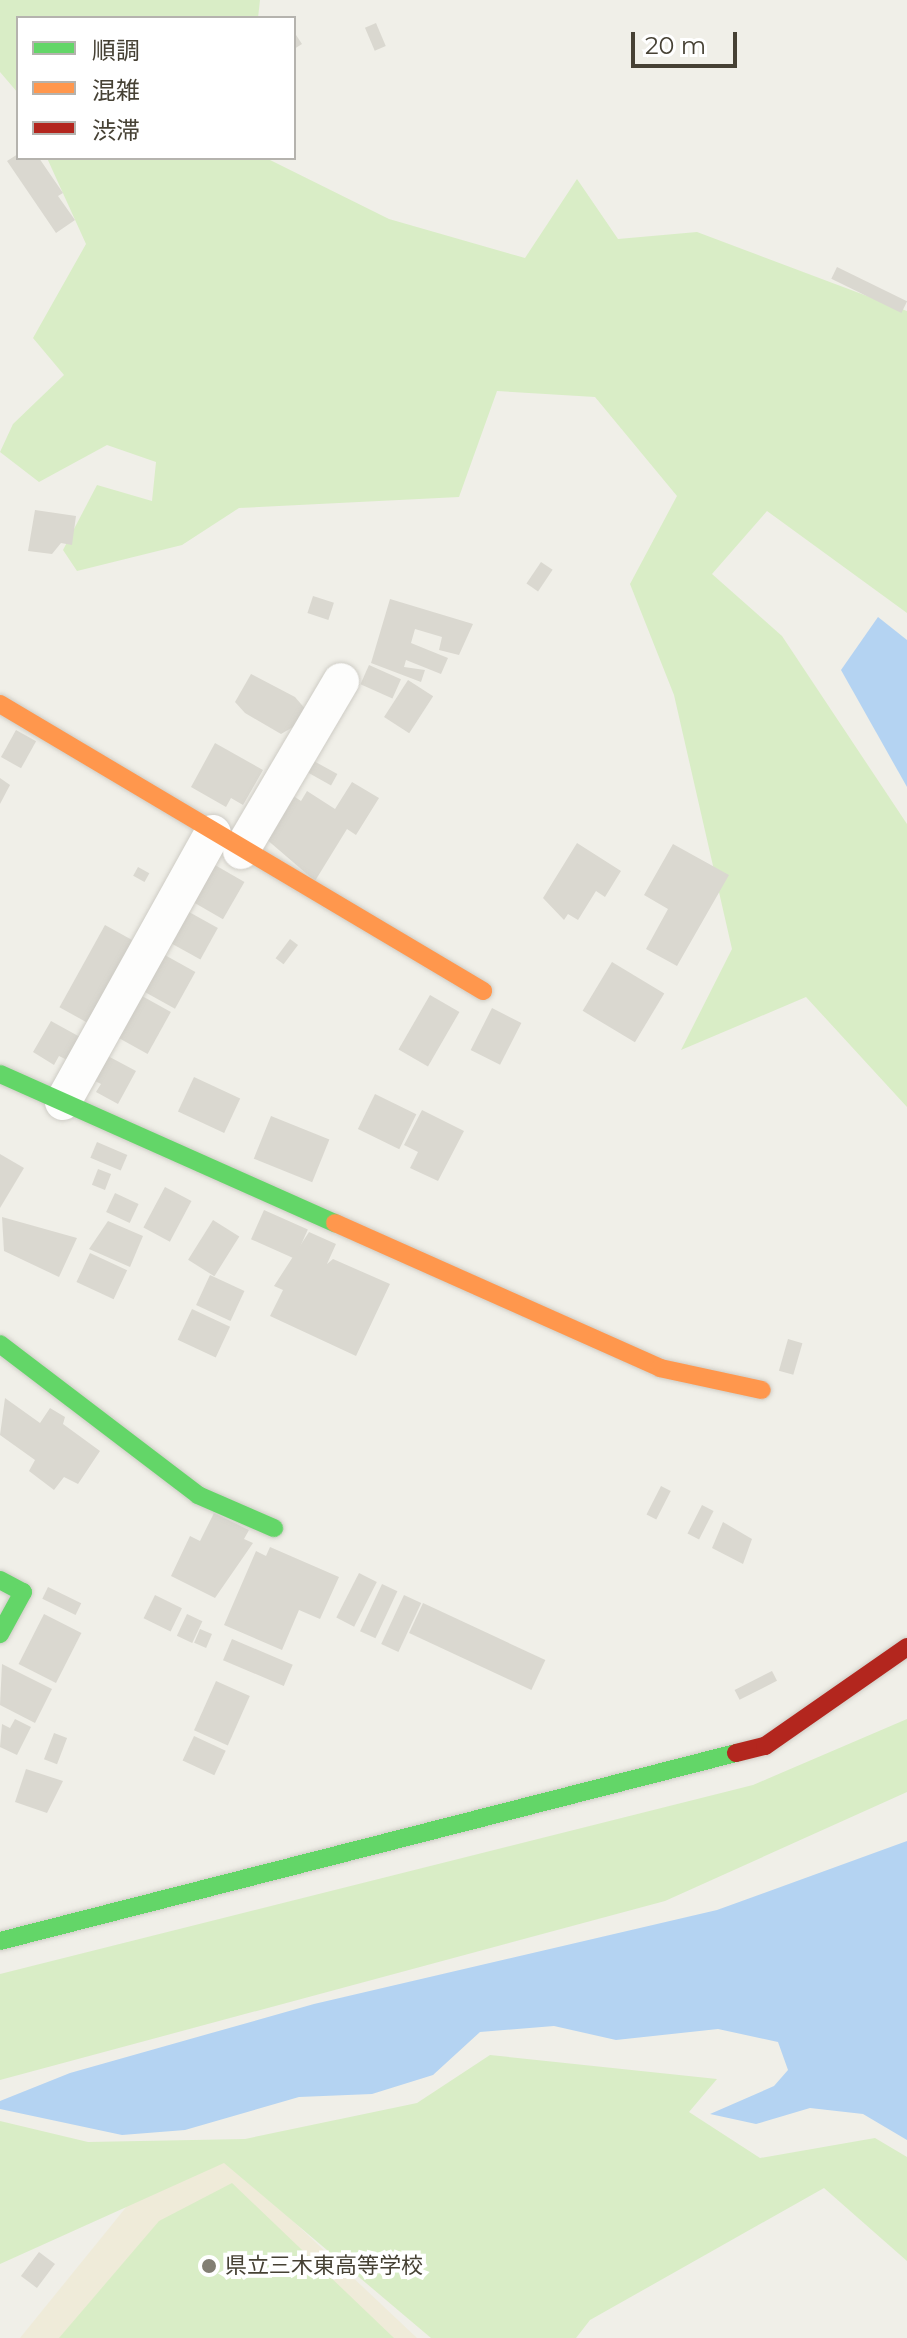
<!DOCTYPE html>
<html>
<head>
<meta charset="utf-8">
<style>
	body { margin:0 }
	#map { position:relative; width:907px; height:2338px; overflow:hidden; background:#f0efe8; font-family:Montserrat,"Noto Sans JP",sans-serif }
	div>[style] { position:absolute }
	.education>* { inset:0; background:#efebd9 }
	.green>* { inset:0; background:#d9edc6 }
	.water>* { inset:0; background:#b4d3f2 }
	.building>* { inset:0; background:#dad8d0; transform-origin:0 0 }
	.roads { filter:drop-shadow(0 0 2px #ceccc5) drop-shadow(0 0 2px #ceccc5) }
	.street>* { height:36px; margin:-18px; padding:0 18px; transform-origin:18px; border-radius:18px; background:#fdfdfc }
	.fast>* { height:18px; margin:-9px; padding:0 9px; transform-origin:9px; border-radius:9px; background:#63d668 }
	.slow>* { height:18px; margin:-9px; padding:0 9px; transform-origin:9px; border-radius:9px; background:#ff974d }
	.jam>* { height:18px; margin:-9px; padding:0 9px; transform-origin:9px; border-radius:9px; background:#b3261e }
	.dots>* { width:22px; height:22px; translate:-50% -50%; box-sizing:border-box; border:4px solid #fff; border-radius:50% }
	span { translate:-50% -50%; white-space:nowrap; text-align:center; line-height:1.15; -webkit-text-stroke:8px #fff; paint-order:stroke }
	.poi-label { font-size:22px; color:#464134 }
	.left { translate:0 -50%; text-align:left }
	.legend { position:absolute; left:16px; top:16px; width:280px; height:144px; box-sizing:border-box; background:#fff; border:2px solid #b5b3ae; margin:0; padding:10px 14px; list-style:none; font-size:24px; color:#464134 }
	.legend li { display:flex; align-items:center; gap:16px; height:40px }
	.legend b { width:40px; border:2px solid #b5b3ae }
	.scale { position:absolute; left:631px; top:32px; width:106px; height:36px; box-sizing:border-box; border:4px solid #464134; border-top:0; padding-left:10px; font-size:24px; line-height:28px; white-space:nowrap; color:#464134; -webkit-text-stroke:6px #fff; paint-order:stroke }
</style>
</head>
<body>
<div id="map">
	<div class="education">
		<i style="clip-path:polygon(222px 2154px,417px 2338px,20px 2338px,136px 2195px)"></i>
	</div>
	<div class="green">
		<i style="clip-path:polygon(0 0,260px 0,258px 18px,18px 18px,18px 93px,0 72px)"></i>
		<i style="clip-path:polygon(47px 158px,266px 158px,389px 219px,525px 258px,577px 179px,618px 239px,697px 232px,907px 311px,907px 613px,767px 511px,712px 574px,782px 636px,907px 824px,907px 1107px,806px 997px,681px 1050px,732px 949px,674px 695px,630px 584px,677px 496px,595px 397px,497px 391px,459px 497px,239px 508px,182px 545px,77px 571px,63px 550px,97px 485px,152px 501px,156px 462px,107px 445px,39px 482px,0 452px,13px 424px,64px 375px,33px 338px,86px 244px)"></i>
		<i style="clip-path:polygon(907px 1719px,907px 1792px,665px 1901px,0 2080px,0 1974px,753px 1785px)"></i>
		<i style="clip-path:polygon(490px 2055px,717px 2079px,689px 2112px,760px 2158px,875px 2138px,907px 2157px,907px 2261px,824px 2188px,590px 2320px,576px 2338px,431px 2338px,224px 2163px,0 2264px,0 2121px,88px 2142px,245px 2139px,417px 2103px)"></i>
		<i style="clip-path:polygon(232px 2183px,394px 2338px,59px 2338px,159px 2221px)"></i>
	</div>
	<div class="water">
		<i style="clip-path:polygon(878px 617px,907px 640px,907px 787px,841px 670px)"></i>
		<i style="clip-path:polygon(907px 1841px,907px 2140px,863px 2114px,810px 2108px,756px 2124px,710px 2114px,774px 2086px,788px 2070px,778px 2042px,718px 2029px,616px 2040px,554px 2026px,480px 2032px,433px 2075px,372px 2094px,299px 2097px,185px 2130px,122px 2135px,0 2109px,0 2101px,70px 2073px,314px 2004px,717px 1910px)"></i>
	</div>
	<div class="building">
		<i style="left:376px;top:23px;width:25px;height:12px;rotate:67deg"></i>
		<i style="clip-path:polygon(294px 32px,302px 44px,294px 49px)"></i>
		<i style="clip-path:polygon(18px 154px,39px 158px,63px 193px,58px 196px,75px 220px,56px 233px,7px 161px)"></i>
		<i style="left:837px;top:267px;width:78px;height:13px;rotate:26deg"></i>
		<i style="clip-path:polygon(35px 510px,76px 516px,72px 545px,61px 543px,52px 554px,28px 551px)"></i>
		<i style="left:541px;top:562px;width:14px;height:26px;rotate:34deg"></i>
		<i style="left:313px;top:596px;width:22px;height:18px;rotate:18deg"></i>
		<i style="clip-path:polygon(390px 599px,473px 624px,459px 655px,439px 650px,442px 637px,415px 629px,411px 643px,448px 658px,441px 674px,406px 660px,404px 667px,425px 670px,421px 682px,371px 663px)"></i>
		<i style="left:369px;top:665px;width:35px;height:21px;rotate:24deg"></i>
		<i style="clip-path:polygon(251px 674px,295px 697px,307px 711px,300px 723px,281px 734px,245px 713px,235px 702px)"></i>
		<i style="left:408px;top:680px;width:30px;height:44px;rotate:33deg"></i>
		<i style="left:16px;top:730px;width:23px;height:31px;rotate:29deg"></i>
		<i style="clip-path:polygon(215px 743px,263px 770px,243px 805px,231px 798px,226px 807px,191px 787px)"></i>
		<i style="left:312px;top:760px;width:29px;height:13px;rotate:29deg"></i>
		<i style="clip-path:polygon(0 778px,10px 785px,0 804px)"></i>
		<i style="clip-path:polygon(352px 782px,379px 798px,356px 835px,347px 829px,315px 881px,265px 838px,292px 795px,301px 801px,307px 791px,335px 809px)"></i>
		<i style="clip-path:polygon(577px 843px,621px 871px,605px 897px,596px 891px,578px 920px,568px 914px,564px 920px,543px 898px)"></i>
		<i style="clip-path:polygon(673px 844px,729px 875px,677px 966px,646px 949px,668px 909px,644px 895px)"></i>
		<i style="left:215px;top:865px;width:34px;height:43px;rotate:30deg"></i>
		<i style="left:138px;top:867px;width:13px;height:10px;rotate:29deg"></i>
		<i style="left:189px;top:912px;width:33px;height:36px;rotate:29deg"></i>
		<i style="left:105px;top:925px;width:33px;height:94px;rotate:29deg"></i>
		<i style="left:290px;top:939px;width:10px;height:24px;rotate:37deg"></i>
		<i style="left:163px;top:954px;width:37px;height:42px;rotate:29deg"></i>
		<i style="left:612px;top:962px;width:61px;height:57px;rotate:31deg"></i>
		<i style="left:430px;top:995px;width:34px;height:63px;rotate:30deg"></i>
		<i style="left:142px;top:996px;width:33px;height:48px;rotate:29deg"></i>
		<i style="left:492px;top:1008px;width:33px;height:47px;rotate:27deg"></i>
		<i style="clip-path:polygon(51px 1021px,80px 1037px,67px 1060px,59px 1056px,54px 1065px,33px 1052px)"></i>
		<i style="clip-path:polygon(106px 1055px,136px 1071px,118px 1104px,96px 1092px,101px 1084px,93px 1080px)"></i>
		<i style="left:194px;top:1077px;width:51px;height:38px;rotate:25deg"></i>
		<i style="left:375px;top:1094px;width:46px;height:39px;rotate:26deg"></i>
		<i style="clip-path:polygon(422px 1110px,464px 1131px,438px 1181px,410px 1168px,418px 1152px,404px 1145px)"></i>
		<i style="left:271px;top:1116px;width:63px;height:46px;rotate:22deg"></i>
		<i style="left:97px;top:1142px;width:33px;height:17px;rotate:23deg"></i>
		<i style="clip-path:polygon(0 1154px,24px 1168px,0 1208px)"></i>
		<i style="left:98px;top:1169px;width:14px;height:17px;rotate:21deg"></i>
		<i style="left:165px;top:1187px;width:30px;height:46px;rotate:28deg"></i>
		<i style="left:115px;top:1193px;width:26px;height:21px;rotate:25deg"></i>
		<i style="left:264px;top:1210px;width:48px;height:32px;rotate:24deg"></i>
		<i style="clip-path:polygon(2px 1217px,77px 1238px,59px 1277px,4px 1251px)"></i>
		<i style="left:213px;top:1220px;width:31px;height:47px;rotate:32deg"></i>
		<i style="clip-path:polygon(108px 1221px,143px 1236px,130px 1267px,89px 1249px)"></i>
		<i style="clip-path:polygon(309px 1232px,336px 1244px,327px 1264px,333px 1259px,390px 1284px,356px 1356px,270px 1316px,283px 1290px,274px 1286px)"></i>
		<i style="left:90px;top:1253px;width:41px;height:32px;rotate:25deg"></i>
		<i style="left:210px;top:1275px;width:38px;height:33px;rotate:25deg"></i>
		<i style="left:192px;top:1309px;width:42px;height:34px;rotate:25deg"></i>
		<i style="left:788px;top:1339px;width:15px;height:33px;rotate:16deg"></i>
		<i style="clip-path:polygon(5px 1398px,40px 1423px,50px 1408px,65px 1417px,63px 1424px,100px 1451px,78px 1484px,64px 1477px,54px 1490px,29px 1471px,35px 1460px,0 1435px)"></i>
		<i style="left:661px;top:1486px;width:11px;height:32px;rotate:27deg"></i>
		<i style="left:702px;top:1505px;width:13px;height:32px;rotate:27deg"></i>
		<i style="clip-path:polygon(214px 1513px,249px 1530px,244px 1539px,253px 1543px,215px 1598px,171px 1576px,190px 1536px,200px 1541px)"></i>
		<i style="clip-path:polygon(723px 1522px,752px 1539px,743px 1564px,712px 1548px)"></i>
		<i style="clip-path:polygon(270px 1547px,339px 1577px,320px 1619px,299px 1610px,282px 1650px,224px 1625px,256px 1551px,266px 1556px)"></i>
		<i style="left:359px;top:1573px;width:20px;height:50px;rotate:27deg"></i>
		<i style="left:382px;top:1584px;width:17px;height:52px;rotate:25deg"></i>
		<i style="left:48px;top:1587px;width:37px;height:13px;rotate:26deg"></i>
		<i style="left:155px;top:1595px;width:30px;height:26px;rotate:26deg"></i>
		<i style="left:404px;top:1595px;width:19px;height:54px;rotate:25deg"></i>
		<i style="left:423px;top:1603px;width:135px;height:33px;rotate:25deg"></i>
		<i style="left:44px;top:1614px;width:42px;height:56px;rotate:27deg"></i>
		<i style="left:187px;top:1614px;width:17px;height:24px;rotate:25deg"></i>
		<i style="left:200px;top:1629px;width:13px;height:15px;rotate:23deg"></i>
		<i style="left:232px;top:1639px;width:66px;height:23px;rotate:23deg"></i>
		<i style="clip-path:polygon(2px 1664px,52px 1689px,35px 1723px,0 1705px)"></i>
		<i style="left:772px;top:1671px;width:11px;height:42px;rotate:63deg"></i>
		<i style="left:216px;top:1681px;width:37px;height:54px;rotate:24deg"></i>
		<i style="clip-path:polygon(15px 1719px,31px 1727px,17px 1755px,0 1747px,2px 1724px,10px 1728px)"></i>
		<i style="left:54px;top:1733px;width:14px;height:28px;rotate:21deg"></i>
		<i style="left:194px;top:1736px;width:35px;height:27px;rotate:25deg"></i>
		<i style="clip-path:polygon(26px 1769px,63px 1781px,47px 1813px,15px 1802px)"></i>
		<i style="left:39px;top:2252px;width:20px;height:30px;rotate:37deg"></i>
	</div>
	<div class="roads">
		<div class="street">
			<i style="left:241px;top:851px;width:197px;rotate:-59.5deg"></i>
			<i style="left:63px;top:1102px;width:308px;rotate:-60.9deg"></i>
		</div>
		<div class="fast">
			<i style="left:0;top:1074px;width:367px;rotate:24deg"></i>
			<i style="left:0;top:1344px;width:249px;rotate:37.3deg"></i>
			<i style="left:198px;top:1495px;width:83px;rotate:23.5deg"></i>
			<i style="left:0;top:1580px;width:26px;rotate:28deg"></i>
			<i style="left:23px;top:1592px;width:48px;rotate:118.7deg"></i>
			<i style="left:0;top:1941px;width:760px;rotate:-14.33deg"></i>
		</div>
		<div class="slow">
			<i style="left:0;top:704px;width:562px;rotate:30.72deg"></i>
			<i style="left:335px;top:1223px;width:356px;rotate:24deg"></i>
			<i style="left:660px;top:1368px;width:104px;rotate:12.2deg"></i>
		</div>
		<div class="jam">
			<i style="left:736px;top:1753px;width:30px;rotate:-14deg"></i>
			<i style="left:765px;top:1746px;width:173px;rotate:-34.9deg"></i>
		</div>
	</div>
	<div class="dots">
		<i style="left:209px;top:2266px;background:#827e73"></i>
	</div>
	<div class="poi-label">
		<span class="left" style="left:225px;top:2266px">県立三木東高等学校</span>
	</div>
	<ul class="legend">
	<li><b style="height:10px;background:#63d668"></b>順調</li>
	<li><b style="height:10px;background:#ff974d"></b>混雑</li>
	<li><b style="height:10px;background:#b3261e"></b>渋滞</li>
	</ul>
	<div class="scale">20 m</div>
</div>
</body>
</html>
